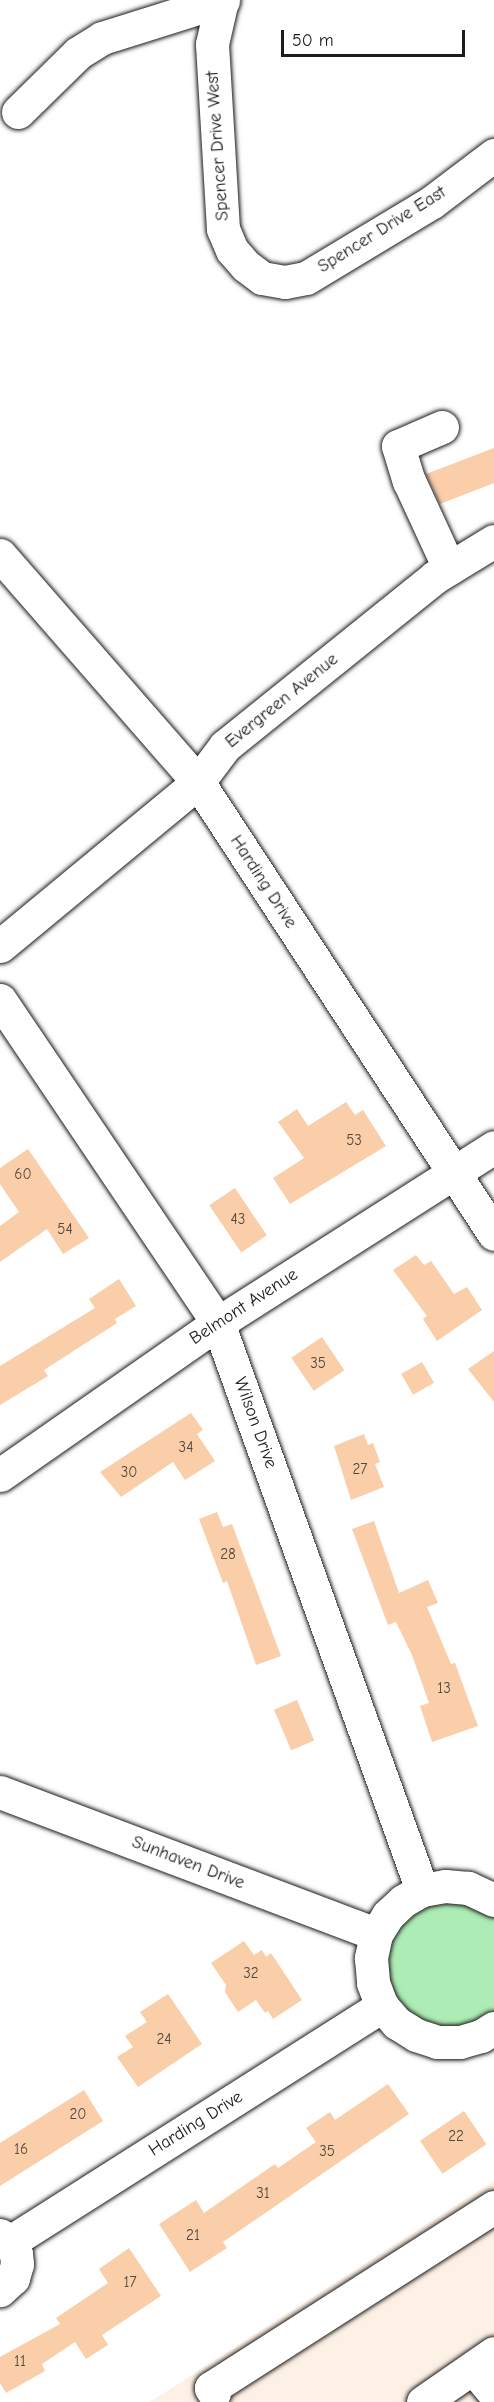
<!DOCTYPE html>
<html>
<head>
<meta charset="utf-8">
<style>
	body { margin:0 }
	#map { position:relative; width:494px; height:2402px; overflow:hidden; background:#fff; font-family:"Comic Neue",sans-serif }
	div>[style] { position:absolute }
	.built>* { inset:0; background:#fdf0e5 }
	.green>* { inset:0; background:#adecb4 }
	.building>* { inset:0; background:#f9cea8; transform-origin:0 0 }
	.roads { filter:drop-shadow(0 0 2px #1c1c1c) drop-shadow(0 0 2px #1c1c1c) }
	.minor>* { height:33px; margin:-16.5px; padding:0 16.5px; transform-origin:16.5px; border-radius:16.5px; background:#fff }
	span { translate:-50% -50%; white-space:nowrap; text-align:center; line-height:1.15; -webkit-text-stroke:5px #fff; paint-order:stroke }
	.number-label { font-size:15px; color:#53483f }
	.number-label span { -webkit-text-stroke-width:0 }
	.street-label { font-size:18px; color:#1c1c1c }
	.scale { position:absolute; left:281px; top:30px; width:184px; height:27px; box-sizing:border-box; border:3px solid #1c1c1c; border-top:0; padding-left:8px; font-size:18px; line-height:21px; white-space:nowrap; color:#1c1c1c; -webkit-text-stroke:4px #fff; paint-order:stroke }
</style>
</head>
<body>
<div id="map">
	<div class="built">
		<i style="clip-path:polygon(494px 2181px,494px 2402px,150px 2402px)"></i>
	</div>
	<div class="green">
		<i style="clip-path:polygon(422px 1898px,494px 1908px,494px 2016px,467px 2031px,421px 2027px,387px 1996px,380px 1950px)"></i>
	</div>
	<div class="building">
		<i style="clip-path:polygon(494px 448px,494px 483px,440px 504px,426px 474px)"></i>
		<i style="clip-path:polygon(346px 1102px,355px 1115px,363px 1110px,386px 1146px,290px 1204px,273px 1178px,304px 1158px,278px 1122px,297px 1109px,308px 1126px)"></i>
		<i style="clip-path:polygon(28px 1149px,89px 1238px,63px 1254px,47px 1229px,0 1262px,0 1226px,19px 1212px,0 1184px,0 1168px)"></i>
		<i style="left:235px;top:1188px;width:57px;height:31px;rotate:56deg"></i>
		<i style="clip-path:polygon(416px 1255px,424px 1265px,431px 1261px,454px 1294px,467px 1287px,482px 1310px,437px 1341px,423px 1319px,427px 1316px,393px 1270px)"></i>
		<i style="clip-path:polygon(119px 1279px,136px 1306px,115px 1319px,117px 1323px,44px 1370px,48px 1376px,0 1405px,0 1366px,95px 1308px,89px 1299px)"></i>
		<i style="left:322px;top:1337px;width:40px;height:37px;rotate:56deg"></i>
		<i style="clip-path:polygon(494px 1351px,494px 1402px,468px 1369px)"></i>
		<i style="left:422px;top:1362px;width:24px;height:24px;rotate:60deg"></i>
		<i style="clip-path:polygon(191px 1413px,203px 1430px,197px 1434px,215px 1461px,185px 1480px,173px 1462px,121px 1497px,100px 1472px)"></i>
		<i style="clip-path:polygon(364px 1434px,368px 1445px,373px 1443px,380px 1462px,375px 1464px,384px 1487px,351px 1500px,334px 1446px)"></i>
		<i style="clip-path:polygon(217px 1512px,223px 1527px,232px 1524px,281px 1656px,256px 1665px,227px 1581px,223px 1583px,199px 1519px)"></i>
		<i style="clip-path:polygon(374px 1521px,399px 1593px,428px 1580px,438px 1603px,427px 1607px,451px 1664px,455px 1663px,478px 1726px,432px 1742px,420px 1706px,429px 1703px,412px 1655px,396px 1622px,388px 1625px,352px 1529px)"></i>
		<i style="left:297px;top:1700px;width:44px;height:25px;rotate:67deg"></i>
		<i style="clip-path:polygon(244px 1941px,254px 1955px,262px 1950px,266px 1957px,271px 1953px,302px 2000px,273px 2019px,268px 2011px,265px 2013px,256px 2000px,238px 2012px,225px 1992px,226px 1985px,211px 1963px)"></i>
		<i style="clip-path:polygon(168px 1994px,202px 2044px,138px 2087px,117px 2057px,133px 2047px,125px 2036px,147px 2022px,140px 2012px)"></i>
		<i style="clip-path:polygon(388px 2084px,409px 2114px,223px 2242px,227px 2248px,190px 2272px,159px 2224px,196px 2200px,204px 2213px,275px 2164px,278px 2168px,316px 2142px,306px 2128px,330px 2112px,335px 2120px)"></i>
		<i style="clip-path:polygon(84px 2090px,103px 2121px,0 2186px,0 2143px)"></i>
		<i style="left:464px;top:2111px;width:40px;height:53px;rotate:56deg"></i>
		<i style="clip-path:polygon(129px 2248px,161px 2296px,102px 2335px,108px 2345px,86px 2359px,75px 2342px,42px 2364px,45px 2371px,6px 2393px,0 2383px,0 2357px,60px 2324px,56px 2318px,108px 2283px,99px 2269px)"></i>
	</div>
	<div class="roads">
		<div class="minor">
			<i style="left:222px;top:0;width:45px;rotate:102.8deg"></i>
			<i style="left:212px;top:44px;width:185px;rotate:86.6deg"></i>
			<i style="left:223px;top:229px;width:23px;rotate:67deg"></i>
			<i style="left:232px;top:250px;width:21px;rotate:49deg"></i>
			<i style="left:246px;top:266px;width:20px;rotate:37deg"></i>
			<i style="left:262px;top:278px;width:23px;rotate:10deg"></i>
			<i style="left:285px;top:282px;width:21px;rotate:-11deg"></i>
			<i style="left:306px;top:278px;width:147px;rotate:-31.1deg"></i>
			<i style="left:432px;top:202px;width:78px;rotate:-37.2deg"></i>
			<i style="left:18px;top:112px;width:84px;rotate:-44.5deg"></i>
			<i style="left:78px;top:53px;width:28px;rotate:-32deg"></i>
			<i style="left:102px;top:38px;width:127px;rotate:-17.4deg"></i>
			<i style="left:442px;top:427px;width:48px;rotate:156.6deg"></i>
			<i style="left:398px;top:446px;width:37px;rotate:73deg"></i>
			<i style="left:409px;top:481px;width:96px;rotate:65.3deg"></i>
			<i style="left:0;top:555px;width:301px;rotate:48.9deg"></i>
			<i style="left:198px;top:782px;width:540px;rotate:56.78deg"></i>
			<i style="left:0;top:946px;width:257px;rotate:-39.6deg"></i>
			<i style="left:198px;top:782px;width:45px;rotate:-53.1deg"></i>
			<i style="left:225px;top:746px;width:270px;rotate:-38.8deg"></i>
			<i style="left:435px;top:577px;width:69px;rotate:-31.4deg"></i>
			<i style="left:0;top:1000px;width:390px;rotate:56deg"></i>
			<i style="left:218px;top:1323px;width:603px;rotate:70.21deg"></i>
			<i style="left:0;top:1475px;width:266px;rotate:-34.9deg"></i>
			<i style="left:218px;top:1323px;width:327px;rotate:-32.5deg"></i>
			<i style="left:0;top:1792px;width:402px;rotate:20.7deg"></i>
			<i style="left:494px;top:1900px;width:29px;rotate:-155deg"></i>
			<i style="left:468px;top:1888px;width:23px;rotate:-175deg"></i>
			<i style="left:445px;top:1886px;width:23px;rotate:170deg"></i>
			<i style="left:422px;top:1890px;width:22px;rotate:150deg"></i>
			<i style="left:403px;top:1901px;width:21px;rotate:137deg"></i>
			<i style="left:388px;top:1915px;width:22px;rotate:122deg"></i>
			<i style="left:376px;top:1934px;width:25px;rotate:102deg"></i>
			<i style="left:371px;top:1958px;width:25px;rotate:85deg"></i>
			<i style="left:373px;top:1983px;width:25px;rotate:69deg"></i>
			<i style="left:382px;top:2006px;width:23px;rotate:49deg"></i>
			<i style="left:397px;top:2023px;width:22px;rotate:32deg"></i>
			<i style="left:416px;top:2035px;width:22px;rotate:18deg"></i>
			<i style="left:437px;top:2042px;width:23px"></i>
			<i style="left:460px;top:2042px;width:22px;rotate:-16deg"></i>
			<i style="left:481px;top:2036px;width:15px;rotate:-32deg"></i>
			<i style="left:0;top:2235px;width:12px;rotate:35deg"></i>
			<i style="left:10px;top:2242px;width:13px;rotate:63deg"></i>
			<i style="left:16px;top:2254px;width:10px;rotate:84deg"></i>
			<i style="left:17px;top:2264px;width:15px;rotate:106deg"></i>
			<i style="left:13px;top:2278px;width:18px;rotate:137deg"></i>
			<i style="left:10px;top:2242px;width:441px;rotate:-32.4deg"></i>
			<i style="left:473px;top:2368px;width:33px;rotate:50deg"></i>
			<i style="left:214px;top:2393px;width:6px;rotate:-121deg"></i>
			<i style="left:211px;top:2388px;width:336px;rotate:-32.6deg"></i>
			<i style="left:423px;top:2402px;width:86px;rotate:-34.6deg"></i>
		</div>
	</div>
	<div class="number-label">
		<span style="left:354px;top:1141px">53</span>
		<span style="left:23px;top:1175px">60</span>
		<span style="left:238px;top:1220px">43</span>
		<span style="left:65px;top:1230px">54</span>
		<span style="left:318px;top:1364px">35</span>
		<span style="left:186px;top:1448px">34</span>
		<span style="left:360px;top:1470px">27</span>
		<span style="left:129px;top:1473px">30</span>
		<span style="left:228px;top:1555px">28</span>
		<span style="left:444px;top:1689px">13</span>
		<span style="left:251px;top:1974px">32</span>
		<span style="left:164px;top:2040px">24</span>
		<span style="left:78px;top:2115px">20</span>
		<span style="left:456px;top:2137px">22</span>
		<span style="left:21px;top:2150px">16</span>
		<span style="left:327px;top:2152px">35</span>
		<span style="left:263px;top:2194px">31</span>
		<span style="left:193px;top:2236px">21</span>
		<span style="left:130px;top:2283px">17</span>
		<span style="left:20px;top:2362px">11</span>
	</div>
	<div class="street-label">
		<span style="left:218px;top:146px;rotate:-94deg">Spencer Drive West</span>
		<span style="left:382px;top:230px;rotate:-32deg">Spencer Drive East</span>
		<span style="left:282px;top:701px;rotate:-39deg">Evergreen Avenue</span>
		<span style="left:263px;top:882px;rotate:57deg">Harding Drive</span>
		<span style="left:244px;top:1307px;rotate:-33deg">Belmont Avenue</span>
		<span style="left:255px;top:1423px;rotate:70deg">Wilson Drive</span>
		<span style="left:188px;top:1863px;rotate:21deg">Sunhaven Drive</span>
		<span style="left:196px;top:2124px;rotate:-32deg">Harding Drive</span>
	</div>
	<div class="scale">50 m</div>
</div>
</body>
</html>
